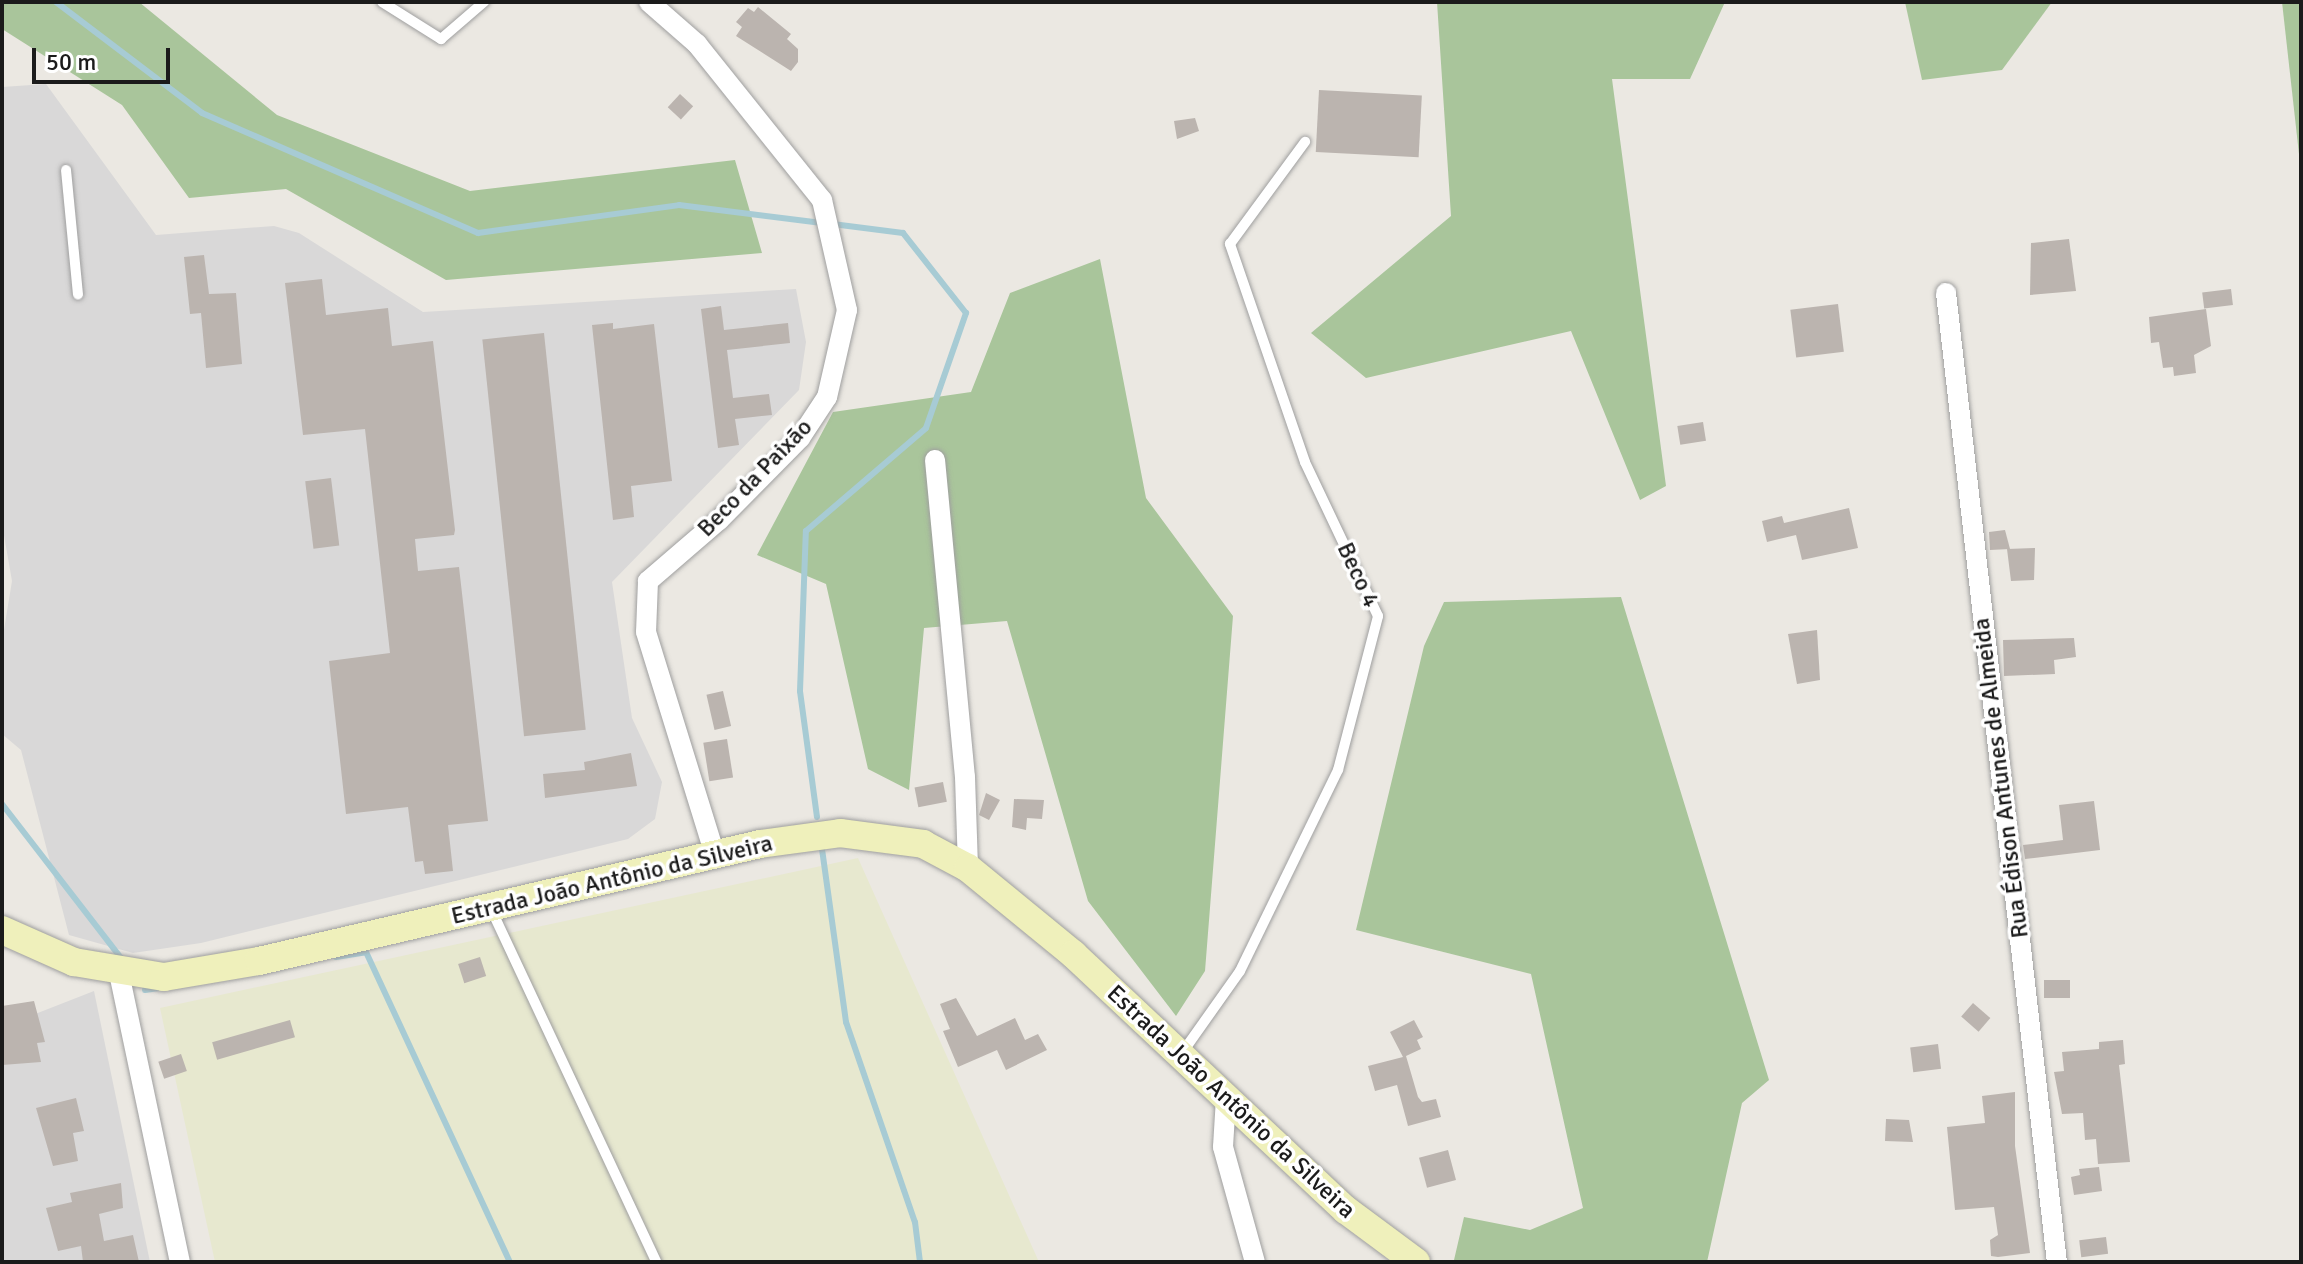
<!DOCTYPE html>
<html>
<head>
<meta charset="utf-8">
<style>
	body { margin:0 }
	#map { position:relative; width:2303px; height:1264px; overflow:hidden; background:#ebe8e2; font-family:Signika,sans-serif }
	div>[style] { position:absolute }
	.residential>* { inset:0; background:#d9d8d8 }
	.farmland>* { inset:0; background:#e7e8cf }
	.forest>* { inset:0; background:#a9c59b }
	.stream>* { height:6px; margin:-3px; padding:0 3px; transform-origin:3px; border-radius:3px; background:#a7cbd4 }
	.building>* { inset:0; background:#bbb4af; transform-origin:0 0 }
	.roads { filter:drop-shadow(0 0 2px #9f9f9f) drop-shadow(0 0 2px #9f9f9f) }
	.service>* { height:10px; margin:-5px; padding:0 5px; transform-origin:5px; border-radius:5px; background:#fff }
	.minor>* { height:20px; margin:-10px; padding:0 10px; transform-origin:10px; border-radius:10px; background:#fff }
	.secondary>* { height:28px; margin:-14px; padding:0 14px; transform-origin:14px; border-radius:14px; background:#eff0bb }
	span { translate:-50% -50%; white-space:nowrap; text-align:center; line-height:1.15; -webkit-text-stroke:7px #fff; paint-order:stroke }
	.street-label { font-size:24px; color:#1b1b1b }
	.frame { position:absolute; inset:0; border:4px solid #1b1b1b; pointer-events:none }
	.scale { position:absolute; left:32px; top:48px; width:138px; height:36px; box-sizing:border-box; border:4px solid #1b1b1b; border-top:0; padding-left:10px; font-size:24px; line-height:28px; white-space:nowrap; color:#1b1b1b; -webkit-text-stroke:6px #fff; paint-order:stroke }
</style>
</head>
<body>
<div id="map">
	<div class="residential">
		<i style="clip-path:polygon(46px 84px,156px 235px,274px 226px,299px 233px,423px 312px,796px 289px,806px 342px,799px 390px,612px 582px,632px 718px,662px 782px,655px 819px,628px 839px,201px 943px,133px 953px,69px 935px,21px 750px,2px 734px,2px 642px,12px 581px,2px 524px,2px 87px)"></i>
		<i style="clip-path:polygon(94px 991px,150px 1262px,2px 1262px,2px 1027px)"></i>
	</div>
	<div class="farmland">
		<i style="clip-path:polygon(858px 858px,1039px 1262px,215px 1262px,160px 1008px)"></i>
	</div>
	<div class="forest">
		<i style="clip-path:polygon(2px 2px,139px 2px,277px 115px,470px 191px,735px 160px,762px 253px,446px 280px,286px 189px,189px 198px,122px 105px,2px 29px)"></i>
		<i style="clip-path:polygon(1437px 2px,1725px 2px,1690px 79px,1612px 79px,1666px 486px,1640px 500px,1571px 331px,1366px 378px,1311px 333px,1451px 216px)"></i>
		<i style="clip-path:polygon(1905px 2px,2052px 2px,2002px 70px,1922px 80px)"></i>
		<i style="clip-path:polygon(2282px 2px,2301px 2px,2301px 172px)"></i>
		<i style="clip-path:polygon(1100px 259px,1146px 498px,1233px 616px,1205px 971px,1176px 1016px,1088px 901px,1007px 621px,924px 628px,909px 790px,868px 769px,826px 584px,757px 555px,833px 412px,971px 392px,1010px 293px)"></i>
		<i style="clip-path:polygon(1621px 597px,1769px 1080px,1742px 1103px,1707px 1262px,1458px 1262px,1454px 1260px,1464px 1217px,1530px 1230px,1583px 1208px,1531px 974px,1356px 930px,1424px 646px,1444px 602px)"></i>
	</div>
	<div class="stream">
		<i style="left:56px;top:2px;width:183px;rotate:37.2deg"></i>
		<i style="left:202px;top:113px;width:301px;rotate:23.5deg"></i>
		<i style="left:478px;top:233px;width:203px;rotate:-7.9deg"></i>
		<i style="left:679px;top:205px;width:144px;rotate:7.2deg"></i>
		<i style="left:2px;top:804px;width:196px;rotate:52.3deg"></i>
		<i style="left:817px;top:817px;width:127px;rotate:-97.7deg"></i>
		<i style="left:800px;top:691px;width:160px;rotate:-87.9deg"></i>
		<i style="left:806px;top:531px;width:158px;rotate:-40.6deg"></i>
		<i style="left:926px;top:428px;width:122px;rotate:-70.8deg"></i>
		<i style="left:966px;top:313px;width:102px;rotate:-128.2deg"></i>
		<i style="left:903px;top:233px;width:71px;rotate:-172.7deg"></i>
		<i style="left:822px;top:849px;width:175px;rotate:82.1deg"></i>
		<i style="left:846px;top:1022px;width:212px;rotate:71deg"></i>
		<i style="left:915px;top:1222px;width:40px;rotate:82.9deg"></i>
		<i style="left:336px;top:957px;width:30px;rotate:-9deg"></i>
		<i style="left:366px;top:952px;width:342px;rotate:65.1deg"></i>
		<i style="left:145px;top:990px;width:14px;rotate:-8deg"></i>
	</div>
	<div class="building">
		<i style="clip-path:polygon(758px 7px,791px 34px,787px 39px,798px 49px,798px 62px,791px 71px,736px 36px,742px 27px,736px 22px,748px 8px,754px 12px)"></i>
		<i style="left:1319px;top:90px;width:103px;height:62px;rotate:3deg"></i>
		<i style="left:680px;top:94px;width:18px;height:18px;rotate:43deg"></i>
		<i style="clip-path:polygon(1195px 118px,1199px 131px,1177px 139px,1174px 121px)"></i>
		<i style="clip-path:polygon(2069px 239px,2076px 291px,2030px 295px,2031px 243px)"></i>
		<i style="clip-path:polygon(204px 255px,209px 294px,236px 293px,242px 364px,206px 368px,201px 313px,190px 314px,184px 257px)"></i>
		<i style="clip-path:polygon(322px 279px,326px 315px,388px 308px,392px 346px,433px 341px,455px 530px,454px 535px,415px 539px,418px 571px,459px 567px,488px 821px,448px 825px,453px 871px,425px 874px,423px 861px,415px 862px,408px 807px,346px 814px,329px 661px,390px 653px,365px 429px,303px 435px,285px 283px)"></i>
		<i style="left:2231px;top:289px;width:16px;height:29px;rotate:83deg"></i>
		<i style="left:1838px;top:304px;width:48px;height:48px;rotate:83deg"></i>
		<i style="clip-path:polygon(721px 306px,724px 330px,788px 323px,790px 343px,727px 350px,733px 398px,769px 394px,772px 415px,735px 419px,739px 445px,718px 448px,701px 309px)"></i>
		<i style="clip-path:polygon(2206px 309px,2211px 346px,2194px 355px,2196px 373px,2174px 376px,2173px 367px,2163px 368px,2159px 342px,2151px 343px,2149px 317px)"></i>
		<i style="clip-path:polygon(613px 323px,613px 329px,654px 324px,672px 481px,631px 486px,634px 517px,613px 520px,592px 325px)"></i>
		<i style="left:544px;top:333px;width:399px;height:62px;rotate:84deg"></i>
		<i style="left:1703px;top:422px;width:19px;height:26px;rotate:81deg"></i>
		<i style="left:331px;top:478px;width:68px;height:26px;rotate:83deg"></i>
		<i style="clip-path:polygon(1849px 508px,1858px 548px,1802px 560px,1796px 535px,1767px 542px,1762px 521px,1782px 516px,1784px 523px)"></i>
		<i style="clip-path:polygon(2005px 530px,2010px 549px,1990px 550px,1989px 532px)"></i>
		<i style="clip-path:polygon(2035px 548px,2034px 580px,2011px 581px,2007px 549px)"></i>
		<i style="clip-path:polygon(1817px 630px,1820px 680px,1797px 684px,1788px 634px)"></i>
		<i style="clip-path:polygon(2074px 638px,2076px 657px,2054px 660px,2055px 674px,2004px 676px,2003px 640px)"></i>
		<i style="left:723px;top:691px;width:36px;height:17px;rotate:77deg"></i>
		<i style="left:727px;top:739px;width:39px;height:24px;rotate:81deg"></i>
		<i style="clip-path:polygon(631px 753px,637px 786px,545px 798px,543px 774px,585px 770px,584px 762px)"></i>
		<i style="left:943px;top:782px;width:20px;height:29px;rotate:79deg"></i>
		<i style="clip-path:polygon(986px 793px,1000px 800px,989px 820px,979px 815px)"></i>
		<i style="clip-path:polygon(1014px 799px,1044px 800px,1042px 819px,1027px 818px,1026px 830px,1012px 827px)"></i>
		<i style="clip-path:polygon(2094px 801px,2100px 850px,2025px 859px,2023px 845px,2063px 840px,2059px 805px)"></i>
		<i style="left:480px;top:957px;width:20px;height:23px;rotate:72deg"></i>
		<i style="left:2044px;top:980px;width:26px;height:18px"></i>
		<i style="clip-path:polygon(956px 998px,977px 1036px,1015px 1018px,1025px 1040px,1038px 1034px,1047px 1050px,1006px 1070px,997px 1050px,958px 1067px,943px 1031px,950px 1029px,940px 1004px)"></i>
		<i style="clip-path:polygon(34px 1001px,45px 1042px,37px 1043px,41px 1062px,2px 1065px,2px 1006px)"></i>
		<i style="left:1973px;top:1003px;width:23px;height:18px;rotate:41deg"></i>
		<i style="left:290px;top:1020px;width:18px;height:81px;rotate:74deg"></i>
		<i style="clip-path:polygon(1414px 1020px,1423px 1037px,1417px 1040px,1421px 1049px,1406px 1056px,1418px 1097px,1422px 1102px,1436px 1099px,1441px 1117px,1408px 1126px,1397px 1085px,1375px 1091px,1368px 1066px,1403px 1057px,1390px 1032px)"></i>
		<i style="clip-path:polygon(2123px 1040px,2125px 1064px,2119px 1065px,2130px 1162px,2098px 1164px,2096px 1139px,2085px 1140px,2083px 1113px,2062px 1114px,2054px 1072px,2064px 1071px,2062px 1052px,2099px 1049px,2099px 1042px)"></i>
		<i style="left:1938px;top:1044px;width:25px;height:28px;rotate:83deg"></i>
		<i style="left:181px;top:1054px;width:18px;height:24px;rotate:71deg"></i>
		<i style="clip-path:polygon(2015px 1092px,2015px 1146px,2030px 1253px,1998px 1257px,1991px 1256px,1990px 1240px,1998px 1235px,1994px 1207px,1955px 1210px,1947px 1127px,1985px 1123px,1982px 1096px)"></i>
		<i style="clip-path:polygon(76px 1098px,84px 1131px,73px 1133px,78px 1161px,53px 1166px,36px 1108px)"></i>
		<i style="clip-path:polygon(1886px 1119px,1909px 1120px,1913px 1142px,1885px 1141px)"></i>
		<i style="left:1448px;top:1150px;width:31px;height:30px;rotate:75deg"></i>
		<i style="clip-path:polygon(2099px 1167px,2102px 1191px,2074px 1195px,2071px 1177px,2080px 1175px,2079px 1169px)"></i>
		<i style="clip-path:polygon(121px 1183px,123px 1208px,99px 1214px,104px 1241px,133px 1235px,139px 1262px,83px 1262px,81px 1246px,58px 1251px,46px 1208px,72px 1202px,70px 1193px)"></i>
		<i style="left:2106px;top:1237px;width:17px;height:27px;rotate:83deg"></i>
	</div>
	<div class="roads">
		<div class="service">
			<i style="left:382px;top:2px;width:70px;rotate:32.1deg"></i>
			<i style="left:441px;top:39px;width:57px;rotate:-40.7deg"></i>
			<i style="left:66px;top:170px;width:125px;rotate:84.5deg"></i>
			<i style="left:491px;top:909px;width:390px;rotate:64.9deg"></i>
			<i style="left:1182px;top:1053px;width:100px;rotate:-54.7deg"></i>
			<i style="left:1240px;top:971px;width:224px;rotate:-64deg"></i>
			<i style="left:1338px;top:770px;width:159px;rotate:-75.4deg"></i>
			<i style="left:1378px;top:616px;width:170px;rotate:-115.4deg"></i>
			<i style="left:1305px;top:462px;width:231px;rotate:-109deg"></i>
			<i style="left:1230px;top:244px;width:127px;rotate:-53.7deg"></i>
		</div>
		<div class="minor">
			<i style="left:649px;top:2px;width:64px;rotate:41.2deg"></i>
			<i style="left:697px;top:44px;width:200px;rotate:51.3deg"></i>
			<i style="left:822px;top:200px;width:113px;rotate:77.2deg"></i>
			<i style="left:847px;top:310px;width:89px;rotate:102.9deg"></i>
			<i style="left:827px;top:397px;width:49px;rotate:123.4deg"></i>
			<i style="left:800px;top:438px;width:115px;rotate:134.6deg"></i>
			<i style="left:719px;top:520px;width:94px;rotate:139.3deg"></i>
			<i style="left:648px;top:581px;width:51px;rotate:92.2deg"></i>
			<i style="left:646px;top:632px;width:230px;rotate:72.8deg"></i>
			<i style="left:1946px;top:293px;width:975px;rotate:83.47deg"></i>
			<i style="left:935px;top:460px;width:318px;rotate:84.6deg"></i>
			<i style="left:965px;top:777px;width:91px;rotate:88.1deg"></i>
			<i style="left:119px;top:973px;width:295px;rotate:78.1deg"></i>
			<i style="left:1226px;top:1098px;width:49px;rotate:93.5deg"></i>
			<i style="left:1223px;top:1147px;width:119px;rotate:74.5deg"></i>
		</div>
		<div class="secondary">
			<i style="left:2px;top:930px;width:79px;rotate:24deg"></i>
			<i style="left:74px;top:962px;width:91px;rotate:9.5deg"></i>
			<i style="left:164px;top:977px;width:96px;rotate:-9.6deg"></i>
			<i style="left:259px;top:961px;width:514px;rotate:-13.14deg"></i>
			<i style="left:760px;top:844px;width:81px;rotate:-7.8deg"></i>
			<i style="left:840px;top:833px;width:84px;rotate:7.5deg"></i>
			<i style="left:923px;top:844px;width:51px;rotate:28.1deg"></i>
			<i style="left:968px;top:868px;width:136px;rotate:39.3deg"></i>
			<i style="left:1073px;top:954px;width:374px;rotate:43.2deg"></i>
			<i style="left:1346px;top:1210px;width:87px;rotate:36.6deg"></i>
		</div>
	</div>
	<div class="street-label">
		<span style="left:755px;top:478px;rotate:-46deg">Beco da Paixão</span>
		<span style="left:1358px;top:575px;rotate:65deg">Beco 4</span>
		<span style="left:2001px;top:778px;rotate:-97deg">Rua Édison Antunes de Almeida</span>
		<span style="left:612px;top:880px;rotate:-13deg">Estrada João Antônio da Silveira</span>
		<span style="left:1231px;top:1102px;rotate:43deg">Estrada João Antônio da Silveira</span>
	</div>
	<div class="frame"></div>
	<div class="scale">50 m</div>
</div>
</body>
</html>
